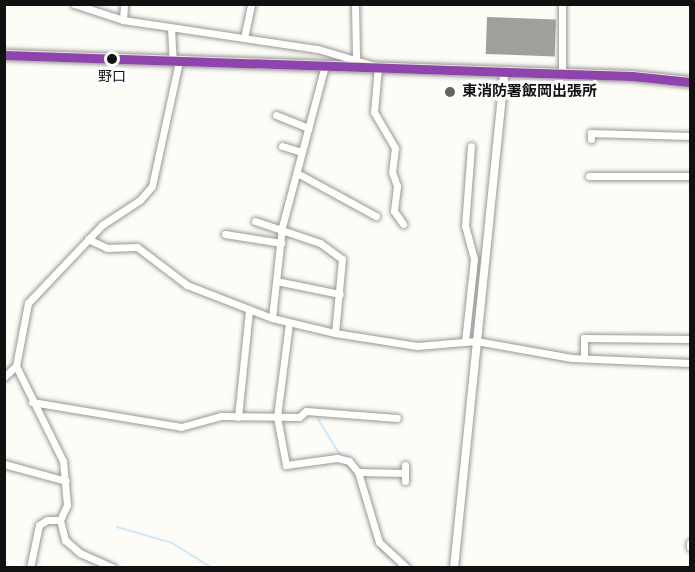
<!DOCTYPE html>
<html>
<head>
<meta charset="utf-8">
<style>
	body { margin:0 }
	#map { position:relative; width:695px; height:572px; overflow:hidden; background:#fdfcf7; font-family:"Crimson Pro","Noto Sans JP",serif }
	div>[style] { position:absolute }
	.stream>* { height:2px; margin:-1px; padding:0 1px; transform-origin:1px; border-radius:1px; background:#cde8f7 }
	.building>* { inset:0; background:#a19f9c; transform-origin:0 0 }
	.roads { filter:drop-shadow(0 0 2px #979795) drop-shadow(0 0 2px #979795) }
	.minor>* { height:7px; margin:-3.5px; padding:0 3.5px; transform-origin:3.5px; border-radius:3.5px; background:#fffffe }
	.tertiary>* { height:8px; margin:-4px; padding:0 4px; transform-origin:4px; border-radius:4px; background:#fffffe }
	.trunk>* { height:10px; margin:-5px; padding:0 5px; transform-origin:5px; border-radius:5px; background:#ece5da }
	.bus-1>* { height:9px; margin:-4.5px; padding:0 4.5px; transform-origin:4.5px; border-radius:4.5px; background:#8e44ad }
	.dots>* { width:16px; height:16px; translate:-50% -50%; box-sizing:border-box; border:3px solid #fff; border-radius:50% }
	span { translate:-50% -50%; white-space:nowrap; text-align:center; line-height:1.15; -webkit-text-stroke:6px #fff; paint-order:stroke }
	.bus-label { font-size:14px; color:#111 }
	.poi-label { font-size:15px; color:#111; font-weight:700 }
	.left { translate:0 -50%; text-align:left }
	.frame { position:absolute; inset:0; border:6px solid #111; pointer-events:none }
</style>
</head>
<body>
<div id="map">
	<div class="stream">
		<i style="left:318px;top:419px;width:46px;rotate:58.4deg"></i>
		<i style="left:345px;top:462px;width:19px;rotate:54deg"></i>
		<i style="left:117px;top:527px;width:57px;rotate:16.2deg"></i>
		<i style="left:172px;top:543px;width:47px;rotate:32deg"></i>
		<i style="left:374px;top:537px;width:16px;rotate:63deg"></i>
		<i style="left:381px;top:551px;width:20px;rotate:37deg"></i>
	</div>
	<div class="building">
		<i style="left:487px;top:17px;width:69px;height:37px;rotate:2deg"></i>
	</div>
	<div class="roads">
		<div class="minor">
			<i style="left:74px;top:4px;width:52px;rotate:18.1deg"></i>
			<i style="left:123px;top:20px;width:197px;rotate:8.5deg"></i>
			<i style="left:318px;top:49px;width:63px;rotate:16.7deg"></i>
			<i style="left:378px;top:67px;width:45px;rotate:95.1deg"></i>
			<i style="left:374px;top:112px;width:42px;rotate:59.7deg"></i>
			<i style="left:395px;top:148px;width:24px;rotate:97deg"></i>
			<i style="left:392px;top:172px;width:15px;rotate:70deg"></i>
			<i style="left:397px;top:186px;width:25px;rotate:97deg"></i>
			<i style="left:394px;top:211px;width:16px;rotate:55deg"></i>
			<i style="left:355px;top:4px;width:54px;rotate:88.9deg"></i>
			<i style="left:123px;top:20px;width:16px;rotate:-86deg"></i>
			<i style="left:171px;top:28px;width:33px;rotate:87deg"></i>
			<i style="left:244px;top:38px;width:35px;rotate:-78deg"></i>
			<i style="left:562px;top:74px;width:70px;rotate:-90deg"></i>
			<i style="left:276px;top:115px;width:35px;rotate:22deg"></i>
			<i style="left:591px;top:139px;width:6px;rotate:-90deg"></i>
			<i style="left:591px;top:133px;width:99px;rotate:1.7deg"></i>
			<i style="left:282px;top:146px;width:21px;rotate:17deg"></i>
			<i style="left:297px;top:173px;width:90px;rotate:28.6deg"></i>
			<i style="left:589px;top:176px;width:101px"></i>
			<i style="left:255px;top:221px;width:69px;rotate:18.7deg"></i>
			<i style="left:320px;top:243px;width:27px;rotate:36deg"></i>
			<i style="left:342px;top:259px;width:74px;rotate:95.4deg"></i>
			<i style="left:225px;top:234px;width:57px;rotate:9.1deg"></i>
			<i style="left:88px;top:239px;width:21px;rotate:25deg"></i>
			<i style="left:107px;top:248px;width:30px;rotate:-2deg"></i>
			<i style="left:137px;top:247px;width:63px;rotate:37.2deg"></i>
			<i style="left:187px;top:285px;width:91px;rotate:21.2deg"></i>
			<i style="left:272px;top:318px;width:65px;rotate:13.4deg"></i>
			<i style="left:335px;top:333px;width:83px;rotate:9deg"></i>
			<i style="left:417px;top:346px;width:59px;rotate:-4.8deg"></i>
			<i style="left:476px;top:341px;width:97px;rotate:10.1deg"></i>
			<i style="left:571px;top:358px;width:119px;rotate:2.4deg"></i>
			<i style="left:276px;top:281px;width:65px;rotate:11.5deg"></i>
			<i style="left:272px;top:318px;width:92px;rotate:-83.7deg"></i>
			<i style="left:282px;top:227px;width:168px;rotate:-75.1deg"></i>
			<i style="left:289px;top:323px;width:95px;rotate:97.3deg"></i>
			<i style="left:277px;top:417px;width:49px;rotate:79.4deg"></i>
			<i style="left:286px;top:465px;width:51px;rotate:-7.8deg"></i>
			<i style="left:337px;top:458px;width:12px;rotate:14deg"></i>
			<i style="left:349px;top:461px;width:14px;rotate:51deg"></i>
			<i style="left:358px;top:472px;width:73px;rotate:73.3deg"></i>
			<i style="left:379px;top:542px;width:38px;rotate:43deg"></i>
			<i style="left:465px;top:342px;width:83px;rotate:-83.8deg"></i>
			<i style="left:474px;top:259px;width:34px;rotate:-105deg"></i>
			<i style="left:465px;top:226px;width:80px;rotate:-85.7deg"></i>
			<i style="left:584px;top:358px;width:20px;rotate:-90deg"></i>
			<i style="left:584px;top:338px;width:106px;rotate:0.5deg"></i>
			<i style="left:16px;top:366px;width:106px;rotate:63.7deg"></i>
			<i style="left:63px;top:461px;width:44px;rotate:84.8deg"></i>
			<i style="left:67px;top:505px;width:17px;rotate:115deg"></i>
			<i style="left:60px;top:520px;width:21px;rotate:76deg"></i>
			<i style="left:65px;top:540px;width:20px;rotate:41deg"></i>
			<i style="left:80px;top:553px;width:36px;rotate:24deg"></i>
			<i style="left:4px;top:377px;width:16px;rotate:-43deg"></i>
			<i style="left:16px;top:366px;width:64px;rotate:-79.2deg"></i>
			<i style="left:28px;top:303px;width:108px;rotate:-46.5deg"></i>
			<i style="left:102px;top:225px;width:45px;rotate:-33.3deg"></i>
			<i style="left:140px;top:200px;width:18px;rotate:-49deg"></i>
			<i style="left:152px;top:186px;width:128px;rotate:-77.8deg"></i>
			<i style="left:32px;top:402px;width:151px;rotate:9.5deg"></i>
			<i style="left:181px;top:427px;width:41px;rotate:-15.4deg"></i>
			<i style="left:221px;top:416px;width:78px;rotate:0.7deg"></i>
			<i style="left:299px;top:417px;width:9px;rotate:-41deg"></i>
			<i style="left:306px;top:411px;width:91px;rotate:4.4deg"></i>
			<i style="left:238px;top:417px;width:108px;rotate:-84.1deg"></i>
			<i style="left:4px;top:464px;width:64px;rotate:15.3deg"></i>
			<i style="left:358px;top:472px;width:47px;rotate:1.2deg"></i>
			<i style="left:405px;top:481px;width:16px;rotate:-90deg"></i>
			<i style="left:690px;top:543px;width:4px;rotate:90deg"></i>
			<i style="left:30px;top:568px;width:44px;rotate:-78.2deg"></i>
			<i style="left:39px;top:525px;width:9px;rotate:-32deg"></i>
			<i style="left:47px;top:520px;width:13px"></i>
		</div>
		<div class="tertiary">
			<i style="left:454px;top:568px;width:499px;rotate:-84.2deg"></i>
		</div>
		<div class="trunk">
			<i style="left:4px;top:55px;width:628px;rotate:1.92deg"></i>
			<i style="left:632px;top:76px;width:58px;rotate:5.9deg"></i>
		</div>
	</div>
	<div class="bus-1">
		<i style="left:4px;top:55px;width:628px;rotate:1.92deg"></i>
		<i style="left:632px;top:76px;width:58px;rotate:5.9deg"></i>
	</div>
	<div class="dots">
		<i style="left:112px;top:59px;background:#111"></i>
		<i style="left:450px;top:92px;background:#646362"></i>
	</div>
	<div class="bus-label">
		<span style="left:112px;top:76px">野口</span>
	</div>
	<div class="poi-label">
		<span class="left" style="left:462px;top:92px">東消防署飯岡出張所</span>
	</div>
	<div class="frame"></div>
</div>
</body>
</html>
